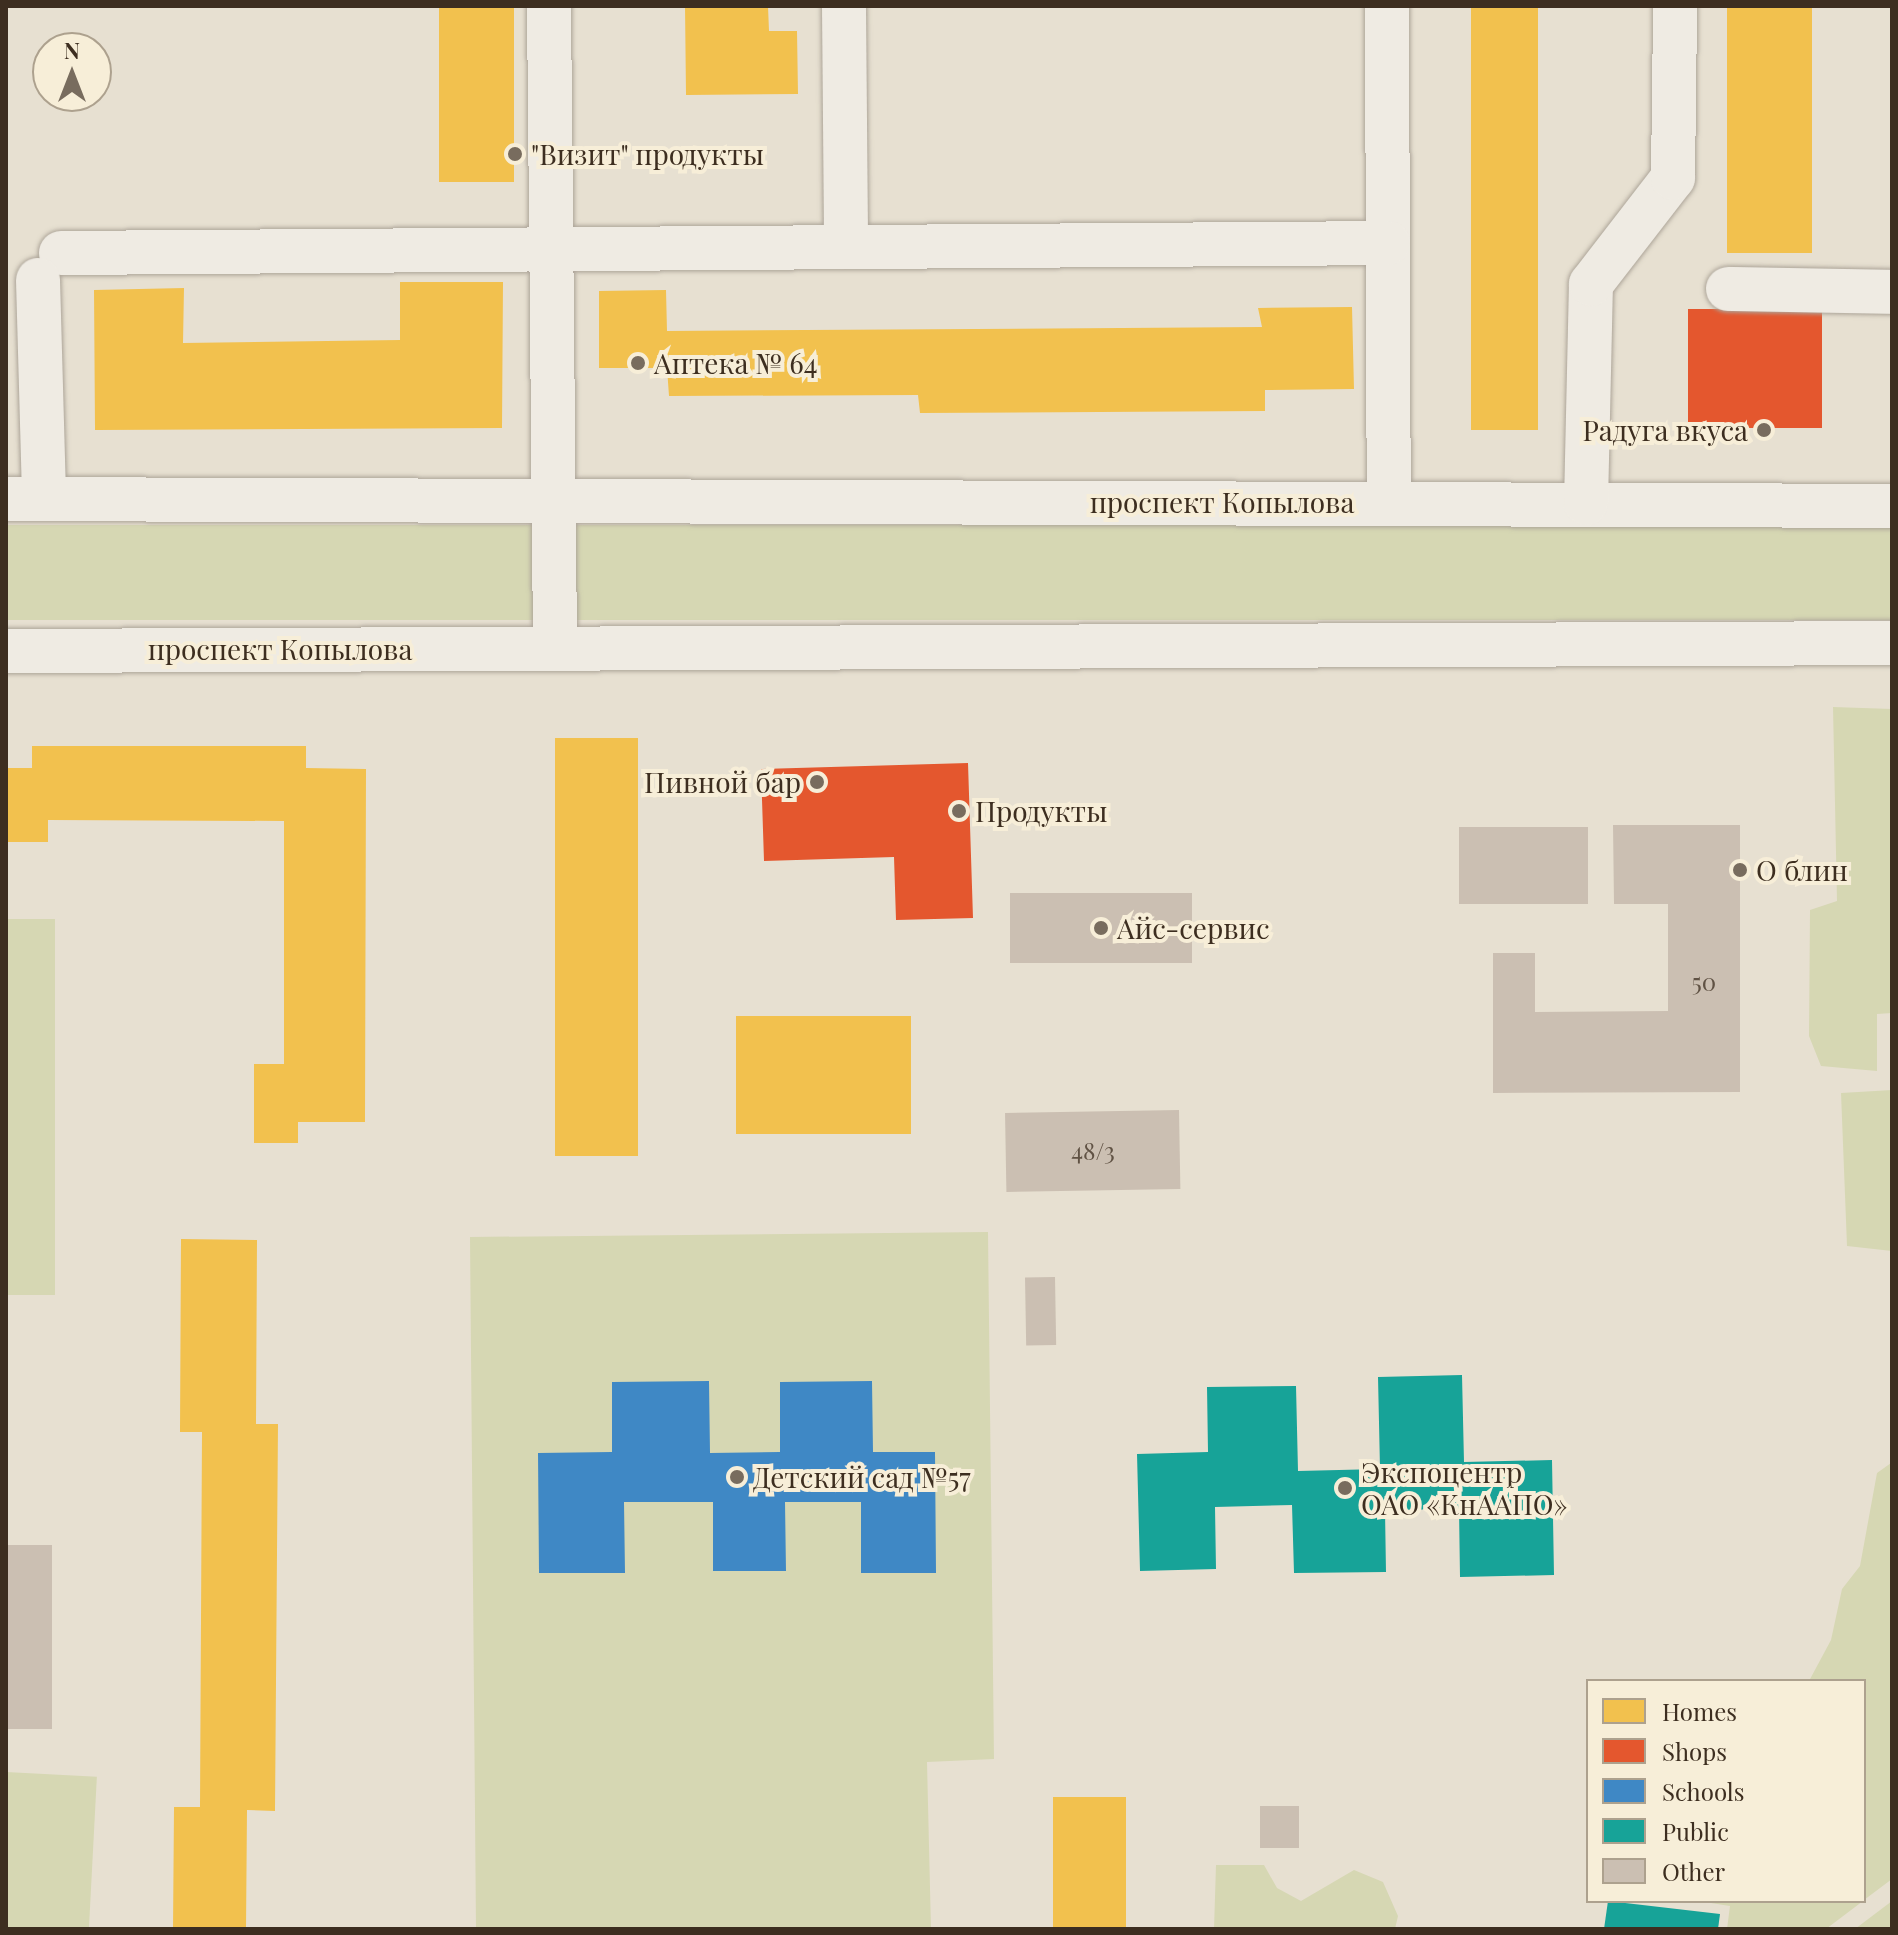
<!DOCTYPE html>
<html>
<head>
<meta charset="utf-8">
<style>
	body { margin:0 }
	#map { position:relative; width:1898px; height:1935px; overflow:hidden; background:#e7e0d1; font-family:"Playfair Display",serif }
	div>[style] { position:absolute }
	.green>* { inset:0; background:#d6d7b3; transform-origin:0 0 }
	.homes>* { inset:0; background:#f2c14e; transform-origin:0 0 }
	.shops>* { inset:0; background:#e4572e; transform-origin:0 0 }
	.schools>* { inset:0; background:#3f88c5 }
	.public>* { inset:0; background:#17a398 }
	.building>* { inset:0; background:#cbbfb2; transform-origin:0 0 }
	.roads { filter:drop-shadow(0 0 2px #ada599) drop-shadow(0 0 2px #ada599) }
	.minor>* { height:44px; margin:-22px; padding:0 22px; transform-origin:22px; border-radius:22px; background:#efebe3 }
	.dots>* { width:22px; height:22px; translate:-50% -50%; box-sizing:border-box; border:4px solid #f7eed8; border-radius:50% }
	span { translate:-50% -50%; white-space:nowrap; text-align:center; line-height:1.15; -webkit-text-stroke:8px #f7eed8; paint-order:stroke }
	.number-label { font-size:24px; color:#605244 }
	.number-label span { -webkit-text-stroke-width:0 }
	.poi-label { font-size:28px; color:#3d2e20 }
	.left { translate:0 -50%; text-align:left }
	.right { translate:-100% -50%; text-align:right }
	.street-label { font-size:28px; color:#3d2e20 }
	.frame { position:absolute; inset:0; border:8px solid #3d2e20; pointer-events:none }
	.legend { position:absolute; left:1586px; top:1679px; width:280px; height:224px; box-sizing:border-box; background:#f7eed8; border:2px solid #ada18e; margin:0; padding:10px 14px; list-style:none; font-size:24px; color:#3d2e20 }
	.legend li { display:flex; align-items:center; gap:16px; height:40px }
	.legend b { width:40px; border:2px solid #ada18e }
	.north { position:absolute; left:32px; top:32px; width:80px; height:80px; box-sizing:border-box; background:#f7eed8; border:2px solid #ada18e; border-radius:50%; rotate:0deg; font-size:22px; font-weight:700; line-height:32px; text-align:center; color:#3d2e20 }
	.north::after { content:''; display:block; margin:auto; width:28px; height:36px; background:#786c5e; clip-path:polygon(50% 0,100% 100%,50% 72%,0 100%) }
</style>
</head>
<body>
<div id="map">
	<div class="green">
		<i style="left:6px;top:525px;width:1886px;height:95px"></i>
		<i style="clip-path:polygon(1833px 707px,1892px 709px,1892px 1013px,1877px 1014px,1877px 1071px,1821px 1066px,1809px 1036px,1810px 910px,1837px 901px)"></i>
		<i style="left:6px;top:919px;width:49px;height:376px"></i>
		<i style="clip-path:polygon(1892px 1090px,1892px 1251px,1847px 1246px,1841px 1093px)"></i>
		<i style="clip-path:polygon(988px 1232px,994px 1759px,927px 1762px,931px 1929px,476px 1929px,470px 1237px)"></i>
		<i style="clip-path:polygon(1892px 1417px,1892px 1879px,1864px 1900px,1864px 1681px,1809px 1681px,1831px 1640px,1842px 1589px,1860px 1566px,1877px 1473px,1891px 1463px)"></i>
		<i style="left:6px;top:1772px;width:91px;height:157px;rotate:3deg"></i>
		<i style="clip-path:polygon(1216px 1865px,1264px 1865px,1277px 1888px,1301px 1901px,1354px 1870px,1383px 1882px,1398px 1916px,1395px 1929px,1214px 1929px)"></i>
		<i style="clip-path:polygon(1698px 1901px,1863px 1901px,1826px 1929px,1727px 1929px,1730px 1906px)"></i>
		<i style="clip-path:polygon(1892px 1901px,1892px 1929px,1855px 1929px)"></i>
	</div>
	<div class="homes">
		<i style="left:439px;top:6px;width:75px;height:176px"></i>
		<i style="clip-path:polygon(685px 6px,768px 6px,769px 31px,797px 31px,798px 94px,686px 95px)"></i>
		<i style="left:1471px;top:6px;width:67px;height:424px"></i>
		<i style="left:1727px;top:6px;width:85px;height:247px"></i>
		<i style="clip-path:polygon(400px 282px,503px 282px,502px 428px,95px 430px,94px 290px,184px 288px,183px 343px,400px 340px)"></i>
		<i style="clip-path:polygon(666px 290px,667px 331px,1262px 327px,1258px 308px,1352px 307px,1354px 389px,1265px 390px,1265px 411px,920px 413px,918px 395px,669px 396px,667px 368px,599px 368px,599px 291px)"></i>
		<i style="left:555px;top:738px;width:83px;height:418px"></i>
		<i style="clip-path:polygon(32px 746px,306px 746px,306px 768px,366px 769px,365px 1122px,298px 1122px,298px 1143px,254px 1143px,254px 1064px,284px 1064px,284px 821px,48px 820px,48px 842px,6px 842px,6px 768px,32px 768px)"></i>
		<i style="left:736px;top:1016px;width:175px;height:118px"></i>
		<i style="clip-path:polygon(181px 1239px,257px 1240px,256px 1424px,278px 1424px,275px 1811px,247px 1810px,246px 1929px,173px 1929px,174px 1807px,200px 1807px,202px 1432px,180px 1432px)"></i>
		<i style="left:1053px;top:1797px;width:73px;height:132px"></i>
	</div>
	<div class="shops">
		<i style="left:1688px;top:309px;width:134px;height:119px"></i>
		<i style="clip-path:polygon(968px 763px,973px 918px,896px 920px,894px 857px,764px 861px,761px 769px)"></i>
	</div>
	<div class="schools">
		<i style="clip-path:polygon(709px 1381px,710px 1453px,780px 1452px,780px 1382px,872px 1381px,873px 1452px,935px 1452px,936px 1573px,861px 1573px,861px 1502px,785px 1502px,786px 1571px,713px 1571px,713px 1502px,624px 1502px,625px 1573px,539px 1573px,538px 1453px,612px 1452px,612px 1382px)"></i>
	</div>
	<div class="public">
		<i style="clip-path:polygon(1462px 1375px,1464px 1462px,1552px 1460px,1554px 1575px,1460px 1577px,1459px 1509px,1385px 1510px,1386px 1572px,1294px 1573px,1292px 1505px,1215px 1507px,1216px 1569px,1140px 1571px,1137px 1454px,1208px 1452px,1207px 1387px,1296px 1386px,1298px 1471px,1380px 1469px,1378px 1377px)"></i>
		<i style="clip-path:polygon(1608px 1901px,1720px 1914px,1718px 1929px,1604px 1929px)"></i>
	</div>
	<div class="building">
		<i style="clip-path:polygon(1613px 825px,1740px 825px,1740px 1092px,1493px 1093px,1493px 953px,1535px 953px,1535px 1012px,1668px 1011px,1668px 904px,1614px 904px)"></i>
		<i style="left:1459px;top:827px;width:129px;height:77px"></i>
		<i style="left:1010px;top:893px;width:182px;height:70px"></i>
		<i style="left:1179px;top:1110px;width:79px;height:174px;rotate:89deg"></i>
		<i style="left:1055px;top:1277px;width:68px;height:30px;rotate:89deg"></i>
		<i style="left:6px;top:1545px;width:46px;height:184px"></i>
		<i style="left:1260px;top:1806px;width:39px;height:42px"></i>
	</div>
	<div class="roads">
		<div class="minor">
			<i style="left:549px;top:6px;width:641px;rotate:89.46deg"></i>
			<i style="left:844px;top:6px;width:241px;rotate:89.5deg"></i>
			<i style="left:1387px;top:6px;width:497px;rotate:89.8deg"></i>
			<i style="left:61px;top:253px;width:1327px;rotate:-0.43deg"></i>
			<i style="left:38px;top:280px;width:219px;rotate:88.4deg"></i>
			<i style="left:1728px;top:289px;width:164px;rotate:1deg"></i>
			<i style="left:6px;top:499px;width:1886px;rotate:0.21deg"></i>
			<i style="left:1586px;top:503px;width:219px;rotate:-88.7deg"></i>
			<i style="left:1591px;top:284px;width:134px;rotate:-52.3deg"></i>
			<i style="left:1673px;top:178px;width:172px;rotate:-89.3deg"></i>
			<i style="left:6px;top:651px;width:1886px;rotate:-0.24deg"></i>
		</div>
	</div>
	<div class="dots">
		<i style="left:515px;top:154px;background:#786c5e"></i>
		<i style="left:638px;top:363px;background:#786c5e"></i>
		<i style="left:1764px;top:430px;background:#786c5e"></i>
		<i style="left:817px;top:782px;background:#786c5e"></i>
		<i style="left:959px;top:811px;background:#786c5e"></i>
		<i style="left:1740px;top:870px;background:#786c5e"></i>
		<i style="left:1101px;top:928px;background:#786c5e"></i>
		<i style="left:737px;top:1477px;background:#786c5e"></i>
		<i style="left:1345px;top:1488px;background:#786c5e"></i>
	</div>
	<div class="number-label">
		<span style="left:1704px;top:982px">50</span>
		<span style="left:1093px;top:1151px">48/3</span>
	</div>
	<div class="poi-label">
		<span class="left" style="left:531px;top:154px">"Визит" продукты</span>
		<span class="left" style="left:654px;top:363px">Аптека № 64</span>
		<span class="right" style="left:1748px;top:430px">Радуга вкуса</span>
		<span class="right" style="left:801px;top:782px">Пивной бар</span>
		<span class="left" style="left:975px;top:811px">Продукты</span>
		<span class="left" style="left:1756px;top:870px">О блин</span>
		<span class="left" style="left:1117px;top:928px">Айс-сервис</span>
		<span class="left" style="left:1361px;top:1488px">Экспоцентр<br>ОАО «КнААПО»</span>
		<span class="left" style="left:753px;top:1477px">Детский сад №57</span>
	</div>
	<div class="street-label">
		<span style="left:1222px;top:502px">проспект Копылова</span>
		<span style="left:280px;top:649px">проспект Копылова</span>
	</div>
	<div class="frame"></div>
	<ul class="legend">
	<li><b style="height:22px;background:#f2c14e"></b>Homes</li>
	<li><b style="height:22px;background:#e4572e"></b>Shops</li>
	<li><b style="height:22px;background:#3f88c5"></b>Schools</li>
	<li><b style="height:22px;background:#17a398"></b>Public</li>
	<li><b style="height:22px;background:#cbbfb2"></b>Other</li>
	</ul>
	<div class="north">N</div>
</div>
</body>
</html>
